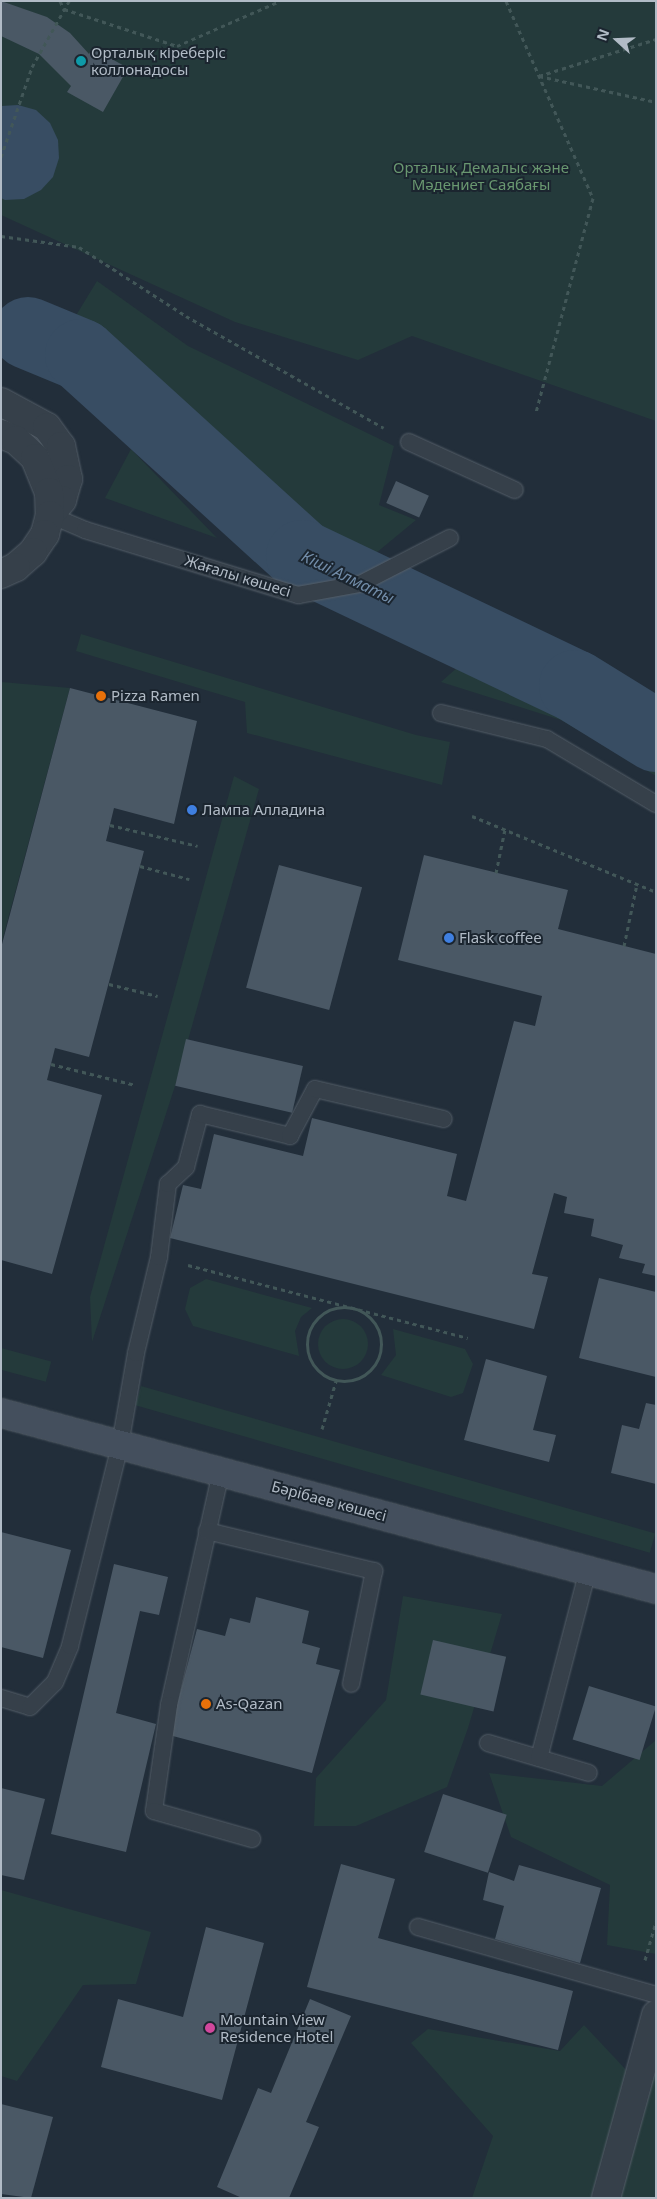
<!DOCTYPE html>
<html>
<head>
<meta charset="utf-8">
<style>
	body { margin:0 }
	#map { position:relative; width:657px; height:2199px; overflow:hidden; background:#222e3a; font-family:"Noto Sans",sans-serif }
	div>[style] { position:absolute }
	.green>* { inset:0; background:#243a3b; transform-origin:0 0 }
	.round { border-radius:50% }
	.water>* { inset:0; background:#384d63 }
	.river>* { height:72px; margin:-36px; padding:0 36px; transform-origin:36px; border-radius:36px; background:#384d63 }
	.building>* { inset:0; background:#4a5865; transform-origin:0 0 }
	.path>* { height:3px; margin-top:-1.5px; transform-origin:0; background:repeating-linear-gradient(90deg,#425758 0 4px,transparent 0 8px) }
	.path>.ring { margin:-1.5px; padding:0; box-sizing:content-box; background:none; border:3px solid #425758; border-radius:50% }
	.roads { filter:drop-shadow(0 0 1px #545e68) drop-shadow(0 0 1px #545e68) }
	.lane>* { height:16px; margin:-8px; padding:0 8px; transform-origin:8px; border-radius:8px; background:#36404a }
	.street>* { height:28px; margin:-14px; padding:0 14px; transform-origin:14px; border-radius:14px; background:#36404a }
	.secondary>* { height:28px; margin:-14px; padding:0 14px; transform-origin:14px; border-radius:14px; background:#444f5d }
	.dots>* { width:14px; height:14px; translate:-50% -50%; box-sizing:border-box; border:2px solid #1b252f; border-radius:50% }
	span { translate:-50% -50%; white-space:nowrap; text-align:center; line-height:1.15; -webkit-text-stroke:4px #1b252f; paint-order:stroke }
	.poi-label { font-size:15px; color:#b1bbc6 }
	.left { translate:0 -50%; text-align:left }
	.park-label { font-size:15px; color:#699770 }
	.street-label { font-size:15px; color:#b1bbc6 }
	.water-label { font-size:16px; color:#728da9; font-style:italic }
	.frame { position:absolute; inset:0; border:2px solid #b1bbc6; pointer-events:none }
	.north { position:absolute; left:592px; top:15px; width:50px; height:50px; -webkit-text-stroke:4px #1b252f; paint-order:stroke; rotate:290deg; font-size:14px; font-weight:700; line-height:20px; text-align:center; color:#b1bbc6 }
	.north::after { content:''; display:block; margin:auto; width:18px; height:22px; background:#b1bbc6; clip-path:polygon(50% 0,100% 100%,50% 72%,0 100%) }
</style>
</head>
<body>
<div id="map">
	<div class="green">
		<i style="clip-path:polygon(1px 1px,656px 1px,656px 421px,412px 336px,358px 360px,235px 322px,1px 215px)"></i>
		<i style="clip-path:polygon(97px 281px,188px 346px,394px 446px,379px 505px,416px 520px,364px 563px,319px 556px,264px 502px,150px 400px,72px 322px)"></i>
		<i style="clip-path:polygon(131px 449px,217px 538px,105px 498px)"></i>
		<i style="clip-path:polygon(505px 625px,565px 649px,656px 701px,656px 776px,561px 720px,441px 682px)"></i>
		<i style="clip-path:polygon(81px 634px,416px 735px,450px 742px,442px 785px,247px 733px,245px 702px,76px 651px)"></i>
		<i style="clip-path:polygon(1px 682px,70px 688px,1px 945px)"></i>
		<i style="clip-path:polygon(234px 776px,259px 789px,175px 1086px,92px 1342px,90px 1297px)"></i>
		<i style="clip-path:polygon(206px 1279px,312px 1308px,301px 1317px,295px 1331px,299px 1356px,193px 1326px,185px 1309px,190px 1288px)"></i>
		<i class="round" style="left:318px;top:1319px;width:50px;height:50px"></i>
		<i style="clip-path:polygon(393px 1329px,465px 1349px,473px 1364px,463px 1393px,451px 1397px,381px 1375px,396px 1355px)"></i>
		<i style="left:1px;top:1348px;width:52px;height:21px;rotate:15deg"></i>
		<i style="left:141px;top:1386px;width:535px;height:20px;rotate:16deg"></i>
		<i style="clip-path:polygon(403px 1596px,502px 1614px,468px 1728px,447px 1787px,356px 1826px,314px 1826px,316px 1778px,386px 1700px)"></i>
		<i style="clip-path:polygon(656px 1740px,656px 1954px,607px 1945px,610px 1885px,511px 1837px,489px 1773px,602px 1786px)"></i>
		<i style="clip-path:polygon(1px 1890px,151px 1932px,136px 1984px,83px 1985px,17px 2081px,1px 2076px)"></i>
		<i style="clip-path:polygon(584px 2025px,629px 2073px,591px 2198px,472px 2198px,493px 2136px,411px 2043px,428px 2029px,560px 2051px)"></i>
		<i style="clip-path:polygon(656px 2051px,656px 2198px,616px 2198px)"></i>
	</div>
	<div class="water">
		<i style="clip-path:polygon(18px 105px,36px 110px,50px 123px,58px 140px,59px 158px,53px 177px,41px 190px,24px 199px,5px 200px,1px 198px,1px 106px)"></i>
	</div>
	<div class="river">
		<i style="left:28px;top:333px;width:57px;rotate:22.5deg"></i>
		<i style="left:81px;top:355px;width:299px;rotate:42.3deg"></i>
		<i style="left:302px;top:556px;width:302px;rotate:25.5deg"></i>
		<i style="left:575px;top:686px;width:95px;rotate:31.7deg"></i>
	</div>
	<div class="building">
		<i style="clip-path:polygon(1px 1px,47px 17px,70px 33px,89px 54px,92px 48px,128px 68px,103px 112px,67px 92px,71px 86px,39px 54px,1px 36px)"></i>
		<i style="left:396px;top:481px;width:36px;height:24px;rotate:24deg"></i>
		<i style="clip-path:polygon(70px 688px,197px 721px,174px 824px,114px 808px,106px 841px,144px 851px,89px 1057px,55px 1048px,47px 1080px,102px 1095px,52px 1274px,1px 1260px,1px 948px)"></i>
		<i style="clip-path:polygon(424px 855px,568px 890px,558px 929px,656px 954px,656px 1276px,642px 1273px,645px 1264px,619px 1258px,623px 1245px,591px 1236px,594px 1219px,564px 1213px,567px 1197px,554px 1193px,532px 1274px,548px 1277px,534px 1329px,170px 1238px,183px 1185px,201px 1189px,214px 1134px,303px 1156px,312px 1118px,457px 1154px,447px 1196px,466px 1201px,514px 1021px,535px 1026px,542px 996px,398px 960px)"></i>
		<i style="left:279px;top:865px;width:86px;height:127px;rotate:15deg"></i>
		<i style="left:186px;top:1039px;width:120px;height:48px;rotate:13deg"></i>
		<i style="clip-path:polygon(599px 1278px,656px 1292px,656px 1377px,579px 1358px)"></i>
		<i style="clip-path:polygon(486px 1359px,547px 1376px,533px 1430px,556px 1435px,549px 1462px,464px 1440px)"></i>
		<i style="clip-path:polygon(646px 1403px,656px 1405px,656px 1484px,611px 1473px,622px 1425px,639px 1429px)"></i>
		<i style="clip-path:polygon(1px 1532px,71px 1550px,43px 1658px,1px 1647px)"></i>
		<i style="clip-path:polygon(114px 1564px,168px 1577px,159px 1615px,140px 1611px,116px 1713px,156px 1724px,126px 1852px,51px 1834px)"></i>
		<i style="clip-path:polygon(256px 1597px,309px 1611px,302px 1643px,320px 1648px,316px 1664px,340px 1670px,312px 1773px,169px 1735px,197px 1629px,225px 1636px,230px 1618px,250px 1623px)"></i>
		<i style="left:433px;top:1640px;width:75px;height:56px;rotate:13deg"></i>
		<i style="left:589px;top:1686px;width:70px;height:56px;rotate:17deg"></i>
		<i style="clip-path:polygon(1px 1788px,45px 1799px,24px 1880px,1px 1875px)"></i>
		<i style="left:443px;top:1794px;width:67px;height:61px;rotate:18deg"></i>
		<i style="clip-path:polygon(341px 1864px,395px 1879px,378px 1938px,573px 1991px,558px 2050px,307px 1987px)"></i>
		<i style="clip-path:polygon(519px 1865px,601px 1888px,580px 1963px,495px 1939px,504px 1906px,483px 1900px,489px 1872px,514px 1881px)"></i>
		<i style="clip-path:polygon(206px 1927px,264px 1943px,222px 2100px,101px 2067px,118px 1999px,183px 2017px)"></i>
		<i style="clip-path:polygon(310px 1999px,351px 2016px,306px 2122px,319px 2127px,289px 2198px,242px 2198px,217px 2187px,258px 2088px,271px 2093px)"></i>
		<i style="clip-path:polygon(1px 2104px,53px 2117px,31px 2198px,1px 2194px)"></i>
	</div>
	<div class="path">
		<i style="left:60px;top:1px;width:9px;rotate:63deg"></i>
		<i style="left:64px;top:9px;width:119px;rotate:18.1deg"></i>
		<i style="left:177px;top:46px;width:112px;rotate:-23.6deg"></i>
		<i style="left:506px;top:1px;width:215px;rotate:66.2deg"></i>
		<i style="left:593px;top:198px;width:221px;rotate:104.9deg"></i>
		<i style="left:539px;top:76px;width:123px;rotate:-17.5deg"></i>
		<i style="left:539px;top:76px;width:120px;rotate:12.5deg"></i>
		<i style="left:1px;top:157px;width:95px;rotate:-71deg"></i>
		<i style="left:32px;top:67px;width:76px;rotate:-60.7deg"></i>
		<i style="left:1px;top:236px;width:79px;rotate:8deg"></i>
		<i style="left:79px;top:247px;width:127px;rotate:32.8deg"></i>
		<i style="left:186px;top:316px;width:227px;rotate:29.5deg"></i>
		<i style="left:472px;top:816px;width:199px;rotate:22.4deg"></i>
		<i style="left:110px;top:825px;width:90px;rotate:13.4deg"></i>
		<i style="left:140px;top:866px;width:51px;rotate:14.9deg"></i>
		<i style="left:496px;top:873px;width:45px;rotate:-78.4deg"></i>
		<i style="left:624px;top:946px;width:63px;rotate:-78.2deg"></i>
		<i style="left:109px;top:984px;width:50px;rotate:13.8deg"></i>
		<i style="left:51px;top:1064px;width:87px;rotate:14deg"></i>
		<i style="left:188px;top:1265px;width:289px;rotate:14.6deg"></i>
		<i class="ring" style="left:307px;top:1307px;width:71px;height:71px"></i>
		<i style="left:322px;top:1429px;width:50px;rotate:-73.7deg"></i>
		<i style="left:645px;top:1960px;width:40px;rotate:-74deg"></i>
	</div>
	<div class="roads">
		<div class="lane">
			<i style="left:409px;top:442px;width:116px;rotate:24.4deg"></i>
			<i style="left:50px;top:515px;width:38px;rotate:23deg"></i>
			<i style="left:85px;top:530px;width:223px;rotate:17deg"></i>
			<i style="left:298px;top:595px;width:63px;rotate:-10.1deg"></i>
			<i style="left:360px;top:584px;width:101px;rotate:-27.1deg"></i>
			<i style="left:441px;top:713px;width:109px;rotate:13.8deg"></i>
			<i style="left:547px;top:739px;width:127px;rotate:30.8deg"></i>
			<i style="left:221px;top:1472px;width:239px;rotate:102.6deg"></i>
			<i style="left:169px;top:1705px;width:107px;rotate:98.1deg"></i>
			<i style="left:154px;top:1811px;width:102px;rotate:15.9deg"></i>
			<i style="left:207px;top:1531px;width:172px;rotate:13.5deg"></i>
			<i style="left:374px;top:1571px;width:115px;rotate:101.5deg"></i>
			<i style="left:1px;top:1698px;width:30px;rotate:17deg"></i>
			<i style="left:30px;top:1707px;width:35px;rotate:-45deg"></i>
			<i style="left:55px;top:1682px;width:39px;rotate:-67deg"></i>
			<i style="left:70px;top:1646px;width:207px;rotate:-76deg"></i>
			<i style="left:120px;top:1445px;width:93px;rotate:-80.1deg"></i>
			<i style="left:136px;top:1353px;width:99px;rotate:-76.5deg"></i>
			<i style="left:159px;top:1257px;width:74px;rotate:-83deg"></i>
			<i style="left:168px;top:1184px;width:25px;rotate:-43deg"></i>
			<i style="left:186px;top:1167px;width:55px;rotate:-75.2deg"></i>
			<i style="left:200px;top:1114px;width:93px;rotate:13.7deg"></i>
			<i style="left:290px;top:1136px;width:53px;rotate:-62deg"></i>
			<i style="left:315px;top:1089px;width:132px;rotate:13.1deg"></i>
			<i style="left:488px;top:1743px;width:105px;rotate:16.5deg"></i>
			<i style="left:539px;top:1758px;width:194px;rotate:-75.4deg"></i>
			<i style="left:418px;top:1927px;width:248px;rotate:15.9deg"></i>
		</div>
		<div class="street">
			<i style="left:1px;top:402px;width:52px;rotate:28.5deg"></i>
			<i style="left:47px;top:427px;width:24px;rotate:54deg"></i>
			<i style="left:61px;top:446px;width:34px;rotate:78deg"></i>
			<i style="left:68px;top:479px;width:22px;rotate:106deg"></i>
			<i style="left:62px;top:500px;width:19px;rotate:129deg"></i>
			<i style="left:1px;top:434px;width:16px;rotate:22deg"></i>
			<i style="left:16px;top:440px;width:26px;rotate:43deg"></i>
			<i style="left:35px;top:458px;width:37px;rotate:68deg"></i>
			<i style="left:49px;top:492px;width:23px;rotate:88deg"></i>
			<i style="left:50px;top:515px;width:20px;rotate:105deg"></i>
			<i style="left:45px;top:534px;width:22px;rotate:124deg"></i>
			<i style="left:33px;top:552px;width:23px;rotate:139deg"></i>
			<i style="left:16px;top:567px;width:17px;rotate:155deg"></i>
			<i style="left:606px;top:2198px;width:190px;rotate:-74.7deg"></i>
		</div>
		<div class="secondary">
			<i style="left:1px;top:1413px;width:678px;rotate:15.04deg"></i>
		</div>
	</div>
	<div class="dots">
		<i style="left:81px;top:61px;background:#0f9aa8"></i>
		<i style="left:101px;top:696px;background:#e8710a"></i>
		<i style="left:192px;top:810px;background:#3f7fe0"></i>
		<i style="left:449px;top:938px;background:#3f7fe0"></i>
		<i style="left:206px;top:1704px;background:#e8710a"></i>
		<i style="left:210px;top:2028px;background:#d1479c"></i>
	</div>
	<div class="poi-label">
		<span class="left" style="left:91px;top:61px">Орталық кіреберіс<br>коллонадосы</span>
		<span class="left" style="left:111px;top:696px">Pizza Ramen</span>
		<span class="left" style="left:202px;top:810px">Лампа Алладина</span>
		<span class="left" style="left:459px;top:938px">Flask coffee</span>
		<span class="left" style="left:216px;top:1704px">As-Qazan</span>
		<span class="left" style="left:220px;top:2028px">Mountain View<br>Residence Hotel</span>
	</div>
	<div class="park-label">
		<span style="left:481px;top:176px">Орталық Демалыс және<br>Мәдениет Саябағы</span>
	</div>
	<div class="street-label">
		<span style="left:238px;top:576px;rotate:17deg">Жағалы көшесі</span>
		<span style="left:329px;top:1501px;rotate:15deg">Бәрібаев көшесі</span>
	</div>
	<div class="water-label">
		<span style="left:348px;top:577px;rotate:26deg">Кіші Алматы</span>
	</div>
	<div class="frame"></div>
	<div class="north">N</div>
</div>
</body>
</html>
